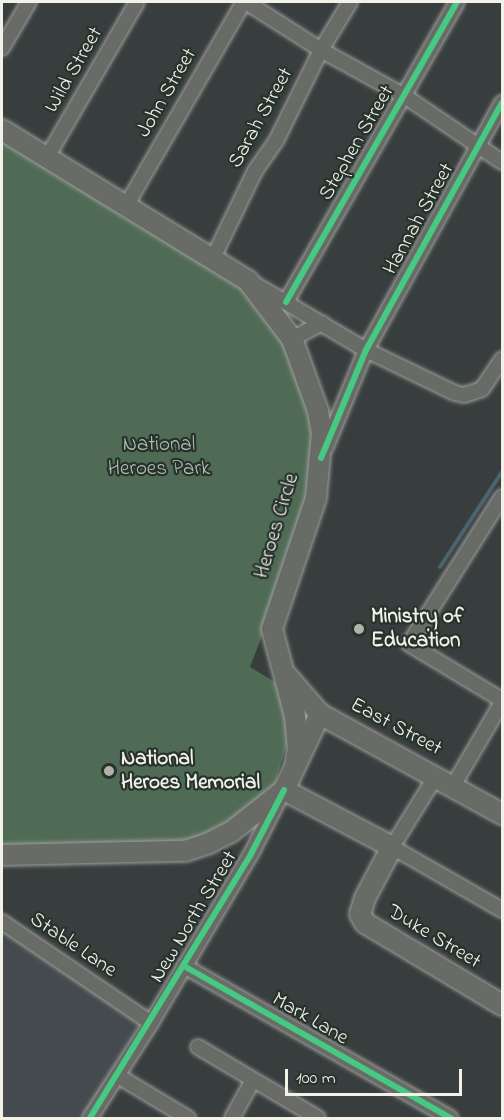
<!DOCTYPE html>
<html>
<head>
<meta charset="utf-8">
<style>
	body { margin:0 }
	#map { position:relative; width:504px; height:1120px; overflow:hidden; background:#383d3d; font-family:"Indie Flower",sans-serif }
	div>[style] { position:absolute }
	.built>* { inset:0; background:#444a4d }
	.green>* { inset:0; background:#506b55 }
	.stream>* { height:4px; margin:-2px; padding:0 2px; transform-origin:2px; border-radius:2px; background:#4a646d }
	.roads { filter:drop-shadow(0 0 2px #9d9f9d) drop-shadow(0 0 2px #9d9f9d) }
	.minor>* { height:14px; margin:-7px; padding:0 7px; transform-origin:7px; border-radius:7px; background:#686b66 }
	.secondary>* { height:20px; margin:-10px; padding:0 10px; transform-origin:10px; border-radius:10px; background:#686b66 }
	.cycleway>* { height:6px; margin:-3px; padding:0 3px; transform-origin:3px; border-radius:3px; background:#46c982 }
	.dots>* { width:16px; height:16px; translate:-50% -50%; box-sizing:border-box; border:3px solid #26332d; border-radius:50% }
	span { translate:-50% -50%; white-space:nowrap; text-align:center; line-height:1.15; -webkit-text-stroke:4.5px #26332d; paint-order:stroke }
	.street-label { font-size:21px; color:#f4f1e8 }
	.park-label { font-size:21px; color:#b4beaf }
	.poi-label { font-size:21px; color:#f4f1e8; font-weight:700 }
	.left { translate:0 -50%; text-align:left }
	.frame { position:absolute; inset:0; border:3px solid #f4f1e8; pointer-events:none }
	.scale { position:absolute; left:285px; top:1069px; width:177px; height:27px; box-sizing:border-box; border:3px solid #f4f1e8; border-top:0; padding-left:8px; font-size:18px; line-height:21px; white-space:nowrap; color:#f4f1e8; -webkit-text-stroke:4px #26332d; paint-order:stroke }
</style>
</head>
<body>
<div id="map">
	<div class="built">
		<i style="clip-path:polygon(2px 929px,142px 1021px,82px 1118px,2px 1118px)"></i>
	</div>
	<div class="green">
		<i style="clip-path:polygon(2px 130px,210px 259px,300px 335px,318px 454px,307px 519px,250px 667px,275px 682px,286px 706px,288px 741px,274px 787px,232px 827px,172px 845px,2px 847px)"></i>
	</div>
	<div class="stream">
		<i style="left:440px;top:567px;width:113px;rotate:-56.9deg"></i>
	</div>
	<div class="roads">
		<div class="minor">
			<i style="left:246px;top:2px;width:89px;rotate:32.6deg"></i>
			<i style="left:321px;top:50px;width:94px;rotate:28.8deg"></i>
			<i style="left:403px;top:95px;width:120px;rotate:34.1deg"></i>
			<i style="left:2px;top:48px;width:53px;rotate:-59.6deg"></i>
			<i style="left:46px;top:159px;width:181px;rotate:-59.9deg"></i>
			<i style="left:126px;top:206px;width:236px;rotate:-60deg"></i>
			<i style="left:213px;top:258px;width:97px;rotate:-64.2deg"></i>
			<i style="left:255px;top:171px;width:39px;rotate:-55deg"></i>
			<i style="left:277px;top:139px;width:99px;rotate:-63.7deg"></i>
			<i style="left:321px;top:50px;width:56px;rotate:-58.9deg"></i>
			<i style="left:253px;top:283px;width:131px;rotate:30.7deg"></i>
			<i style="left:366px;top:350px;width:99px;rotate:25.8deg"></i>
			<i style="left:455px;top:393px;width:9px;rotate:13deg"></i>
			<i style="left:464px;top:395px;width:19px;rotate:-18deg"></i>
			<i style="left:482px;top:389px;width:36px;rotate:-56deg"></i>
			<i style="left:286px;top:302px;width:345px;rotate:-60.3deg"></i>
			<i style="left:292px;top:339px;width:34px;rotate:-28deg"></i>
			<i style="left:326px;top:447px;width:105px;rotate:-67.6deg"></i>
			<i style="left:366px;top:350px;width:282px;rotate:-61.2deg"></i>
			<i style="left:502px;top:497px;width:174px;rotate:122.3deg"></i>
			<i style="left:409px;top:644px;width:109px;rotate:31.1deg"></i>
			<i style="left:436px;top:776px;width:84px;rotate:121.8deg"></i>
			<i style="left:392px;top:847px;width:127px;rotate:29.8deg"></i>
			<i style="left:453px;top:786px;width:97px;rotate:-59.7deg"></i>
			<i style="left:2px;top:922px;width:180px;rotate:34.1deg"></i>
			<i style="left:184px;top:966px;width:307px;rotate:29.7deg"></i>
			<i style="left:198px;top:1047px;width:139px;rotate:30.6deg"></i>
			<i style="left:118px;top:1076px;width:82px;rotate:31deg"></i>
			<i style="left:90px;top:1118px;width:113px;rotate:-57.3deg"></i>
			<i style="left:151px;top:1023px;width:196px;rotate:-59.4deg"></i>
			<i style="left:251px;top:854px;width:66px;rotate:-63deg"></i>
			<i style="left:232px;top:1118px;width:43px;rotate:-61.1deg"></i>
		</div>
		<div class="secondary">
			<i style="left:2px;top:130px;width:289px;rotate:31.5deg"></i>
			<i style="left:248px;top:281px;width:73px;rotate:52.8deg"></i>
			<i style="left:292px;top:339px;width:77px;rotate:70.1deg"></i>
			<i style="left:318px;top:411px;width:22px;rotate:80deg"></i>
			<i style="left:322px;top:433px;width:65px;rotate:95.3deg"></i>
			<i style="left:316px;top:498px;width:138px;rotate:108.6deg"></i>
			<i style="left:272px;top:629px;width:90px;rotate:75.2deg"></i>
			<i style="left:295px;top:716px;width:33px;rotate:85deg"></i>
			<i style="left:298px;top:749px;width:17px;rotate:100deg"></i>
			<i style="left:287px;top:676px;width:50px;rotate:49deg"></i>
			<i style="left:320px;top:714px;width:208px;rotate:28.8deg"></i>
			<i style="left:284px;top:790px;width:122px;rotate:27.8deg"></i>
			<i style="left:392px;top:847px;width:58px;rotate:117.9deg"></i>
			<i style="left:365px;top:898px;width:17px;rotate:107deg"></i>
			<i style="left:360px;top:914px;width:10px;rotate:61deg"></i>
			<i style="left:365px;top:923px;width:160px;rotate:30.9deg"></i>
			<i style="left:2px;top:855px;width:183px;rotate:-1.3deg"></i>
			<i style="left:185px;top:851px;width:25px;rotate:-18deg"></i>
			<i style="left:209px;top:843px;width:25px;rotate:-27deg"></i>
			<i style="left:231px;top:832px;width:68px;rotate:-38.4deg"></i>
			<i style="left:284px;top:790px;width:84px;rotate:-64.7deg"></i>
		</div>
	</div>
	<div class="cycleway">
		<i style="left:286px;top:302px;width:345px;rotate:-60.3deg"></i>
		<i style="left:321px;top:458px;width:117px;rotate:-67.4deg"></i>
		<i style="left:366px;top:350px;width:282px;rotate:-61.2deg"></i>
		<i style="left:184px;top:966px;width:307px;rotate:29.7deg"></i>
		<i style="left:90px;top:1118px;width:309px;rotate:-58.6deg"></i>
		<i style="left:251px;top:854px;width:72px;rotate:-62.7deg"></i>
	</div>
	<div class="dots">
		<i style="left:359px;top:629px;background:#b2b2ac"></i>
		<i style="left:109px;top:771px;background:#b2b2ac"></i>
	</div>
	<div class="street-label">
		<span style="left:74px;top:70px;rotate:-60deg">Wild Street</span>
		<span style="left:167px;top:93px;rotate:-60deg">John Street</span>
		<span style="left:261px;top:118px;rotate:-61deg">Sarah Street</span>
		<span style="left:357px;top:143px;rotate:-60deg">Stephen Street</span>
		<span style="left:419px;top:219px;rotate:-61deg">Hannah Street</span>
		<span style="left:277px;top:526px;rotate:-73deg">Heroes Circle</span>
		<span style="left:396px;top:727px;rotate:28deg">East Street</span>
		<span style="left:194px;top:917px;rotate:-59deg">New North Street</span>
		<span style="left:434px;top:937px;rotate:31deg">Duke Street</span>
		<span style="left:73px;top:945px;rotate:34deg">Stable Lane</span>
		<span style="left:310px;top:1019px;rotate:30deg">Mark Lane</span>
	</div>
	<div class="park-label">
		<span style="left:159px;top:457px">National<br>Heroes Park</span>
	</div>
	<div class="poi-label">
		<span class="left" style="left:371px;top:629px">Ministry of<br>Education</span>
		<span class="left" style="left:121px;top:771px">National<br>Heroes Memorial</span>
	</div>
	<div class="frame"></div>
	<div class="scale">100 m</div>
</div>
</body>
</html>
